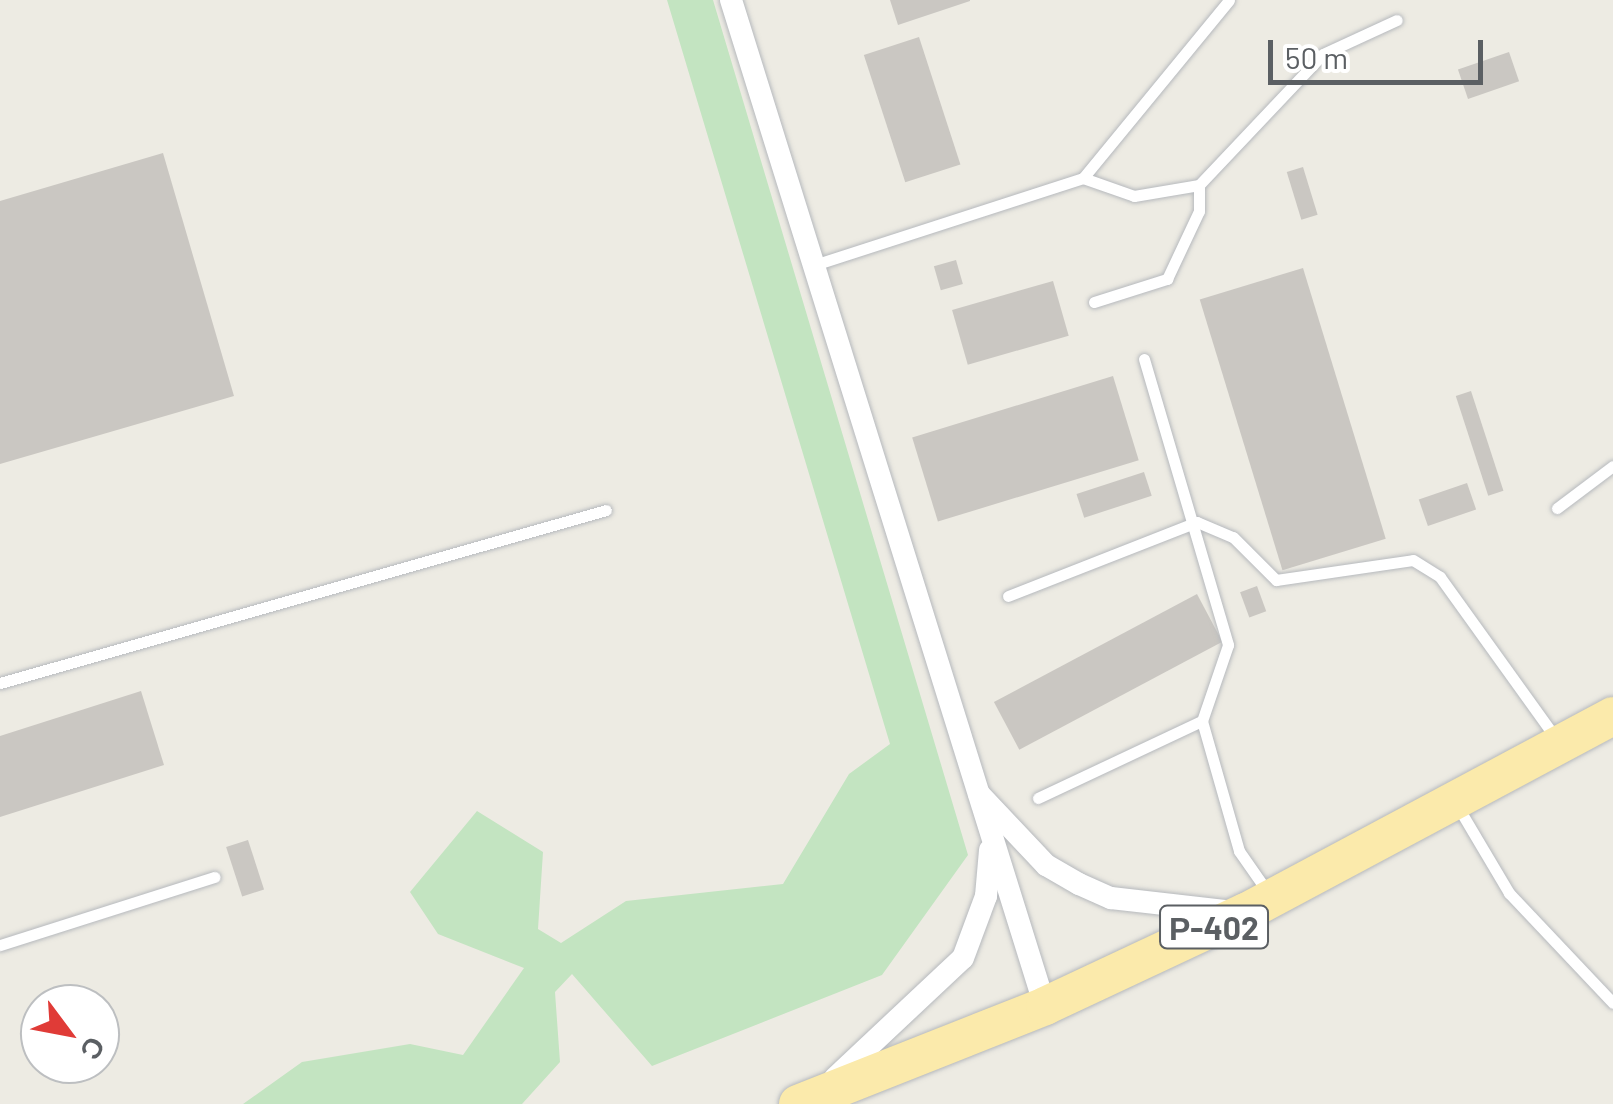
<!DOCTYPE html>
<html>
<head>
<meta charset="utf-8">
<style>
	body { margin:0 }
	#map { position:relative; width:1613px; height:1104px; overflow:hidden; background:#edebe3; font-family:Barlow,sans-serif }
	div>[style] { position:absolute }
	.green>* { inset:0; background:#c3e4c1 }
	.building>* { inset:0; background:#cac7c2; transform-origin:0 0 }
	.roads { filter:drop-shadow(0 0 2px #b6b9bd) drop-shadow(0 0 2px #b6b9bd) }
	.service>* { height:11px; margin:-5.5px; padding:0 5.5px; transform-origin:5.5px; border-radius:5.5px; background:#fff }
	.minor>* { height:22px; margin:-11px; padding:0 11px; transform-origin:11px; border-radius:11px; background:#fff }
	.primary>* { height:38px; margin:-19px; padding:0 19px; transform-origin:19px; border-radius:19px; background:#fbeaab }
	span { translate:-50% -50%; white-space:nowrap; text-align:center; line-height:1.15; -webkit-text-stroke:10px #fff; paint-order:stroke }
	.shield-label span { padding:2px 8px; background:#fff; border:2px solid; border-radius:8px; -webkit-text-stroke-width:0 }
	.shield-label { font-size:32px; color:#5b5f63; font-weight:700 }
	.north { position:absolute; left:20px; top:984px; width:100px; height:100px; box-sizing:border-box; background:#fff; border:2px solid #bdbfc1; border-radius:50%; rotate:122deg; font-size:28px; font-weight:700; line-height:40px; text-align:center; color:#5b5f63 }
	.north::after { content:''; display:block; margin:auto; width:35px; height:45px; background:#e03b37; clip-path:polygon(50% 0,100% 100%,50% 72%,0 100%) }
	.scale { position:absolute; left:1268px; top:40px; width:215px; height:45px; box-sizing:border-box; border:5px solid #5b5f63; border-top:0; padding-left:12px; font-size:30px; line-height:35px; white-space:nowrap; color:#5b5f63; -webkit-text-stroke:8px #fff; paint-order:stroke }
</style>
</head>
<body>
<div id="map">
	<div class="green">
		<i style="clip-path:polygon(667px 0,713px 0,968px 855px,882px 975px,652px 1066px,572px 974px,555px 992px,560px 1062px,522px 1104px,243px 1104px,302px 1062px,410px 1044px,463px 1055px,524px 968px,438px 934px,410px 892px,477px 811px,543px 852px,538px 929px,561px 943px,626px 901px,783px 884px,849px 774px,890px 744px)"></i>
	</div>
	<div class="building">
		<i style="clip-path:polygon(890px 0,970px 0,970px 1px,898px 25px)"></i>
		<i style="left:919px;top:37px;width:134px;height:58px;rotate:72deg"></i>
		<i style="left:1509px;top:52px;width:31px;height:54px;rotate:71deg"></i>
		<i style="clip-path:polygon(163px 153px,234px 396px,0 464px,0 201px)"></i>
		<i style="left:1303px;top:167px;width:50px;height:17px;rotate:73deg"></i>
		<i style="left:956px;top:260px;width:25px;height:23px;rotate:74deg"></i>
		<i style="left:1303px;top:268px;width:283px;height:108px;rotate:73deg"></i>
		<i style="left:1053px;top:281px;width:57px;height:105px;rotate:74deg"></i>
		<i style="left:1113px;top:376px;width:88px;height:210px;rotate:73deg"></i>
		<i style="left:1471px;top:391px;width:105px;height:16px;rotate:72deg"></i>
		<i style="left:1144px;top:472px;width:25px;height:71px;rotate:72deg"></i>
		<i style="left:1467px;top:483px;width:28px;height:51px;rotate:71deg"></i>
		<i style="left:1257px;top:586px;width:27px;height:18px;rotate:70deg"></i>
		<i style="left:1197px;top:594px;width:54px;height:230px;rotate:62deg"></i>
		<i style="clip-path:polygon(141px 691px,164px 765px,0 817px,0 736px)"></i>
		<i style="left:248px;top:840px;width:52px;height:23px;rotate:72deg"></i>
	</div>
	<div class="roads">
		<div class="service">
			<i style="left:1083px;top:178px;width:54px;rotate:19.4deg"></i>
			<i style="left:1134px;top:196px;width:66px;rotate:-9.6deg"></i>
			<i style="left:1199px;top:185px;width:180px;rotate:-46.6deg"></i>
			<i style="left:1323px;top:54px;width:81px;rotate:-24.7deg"></i>
			<i style="left:811px;top:266px;width:286px;rotate:-17.9deg"></i>
			<i style="left:1083px;top:178px;width:230px;rotate:-50.6deg"></i>
			<i style="left:1094px;top:302px;width:77px;rotate:-17.5deg"></i>
			<i style="left:1167px;top:279px;width:75px;rotate:-64.8deg"></i>
			<i style="left:1199px;top:211px;width:26px;rotate:-90deg"></i>
			<i style="left:1144px;top:359px;width:298px;rotate:73.6deg"></i>
			<i style="left:1228px;top:645px;width:80px;rotate:108.9deg"></i>
			<i style="left:1202px;top:721px;width:135px;rotate:74.1deg"></i>
			<i style="left:1239px;top:851px;width:52px;rotate:55.1deg"></i>
			<i style="left:1557px;top:508px;width:70px;rotate:-36.9deg"></i>
			<i style="left:1008px;top:596px;width:203px;rotate:-21.4deg"></i>
			<i style="left:1197px;top:522px;width:39px;rotate:23deg"></i>
			<i style="left:1233px;top:537px;width:61px;rotate:45deg"></i>
			<i style="left:1276px;top:580px;width:138px;rotate:-8.3deg"></i>
			<i style="left:1413px;top:560px;width:32px;rotate:32deg"></i>
			<i style="left:1440px;top:577px;width:202px;rotate:54.3deg"></i>
			<i style="left:0;top:683px;width:630px;rotate:-15.93deg"></i>
			<i style="left:1038px;top:798px;width:181px;rotate:-25.2deg"></i>
			<i style="left:1458px;top:807px;width:100px;rotate:59.3deg"></i>
			<i style="left:1509px;top:893px;width:151px;rotate:46.6deg"></i>
			<i style="left:0;top:945px;width:225px;rotate:-17.6deg"></i>
		</div>
		<div class="minor">
			<i style="left:731px;top:0;width:1054px;rotate:72.67deg"></i>
			<i style="left:979px;top:794px;width:98px;rotate:46.7deg"></i>
			<i style="left:1046px;top:865px;width:38px;rotate:30deg"></i>
			<i style="left:1079px;top:884px;width:35px;rotate:24deg"></i>
			<i style="left:1111px;top:898px;width:123px;rotate:6.5deg"></i>
			<i style="left:835px;top:1078px;width:175px;rotate:-43.2deg"></i>
			<i style="left:963px;top:958px;width:66px;rotate:-69.6deg"></i>
			<i style="left:986px;top:896px;width:46px;rotate:-85deg"></i>
		</div>
		<div class="primary">
			<i style="left:798px;top:1104px;width:266px;rotate:-21.6deg"></i>
			<i style="left:1045px;top:1006px;width:222px;rotate:-25.1deg"></i>
			<i style="left:1246px;top:912px;width:416px;rotate:-28.1deg"></i>
		</div>
	</div>
	<div class="shield-label">
		<span style="left:1214px;top:927px">Р-402</span>
	</div>
	<div class="north">С</div>
	<div class="scale">50 m</div>
</div>
</body>
</html>
